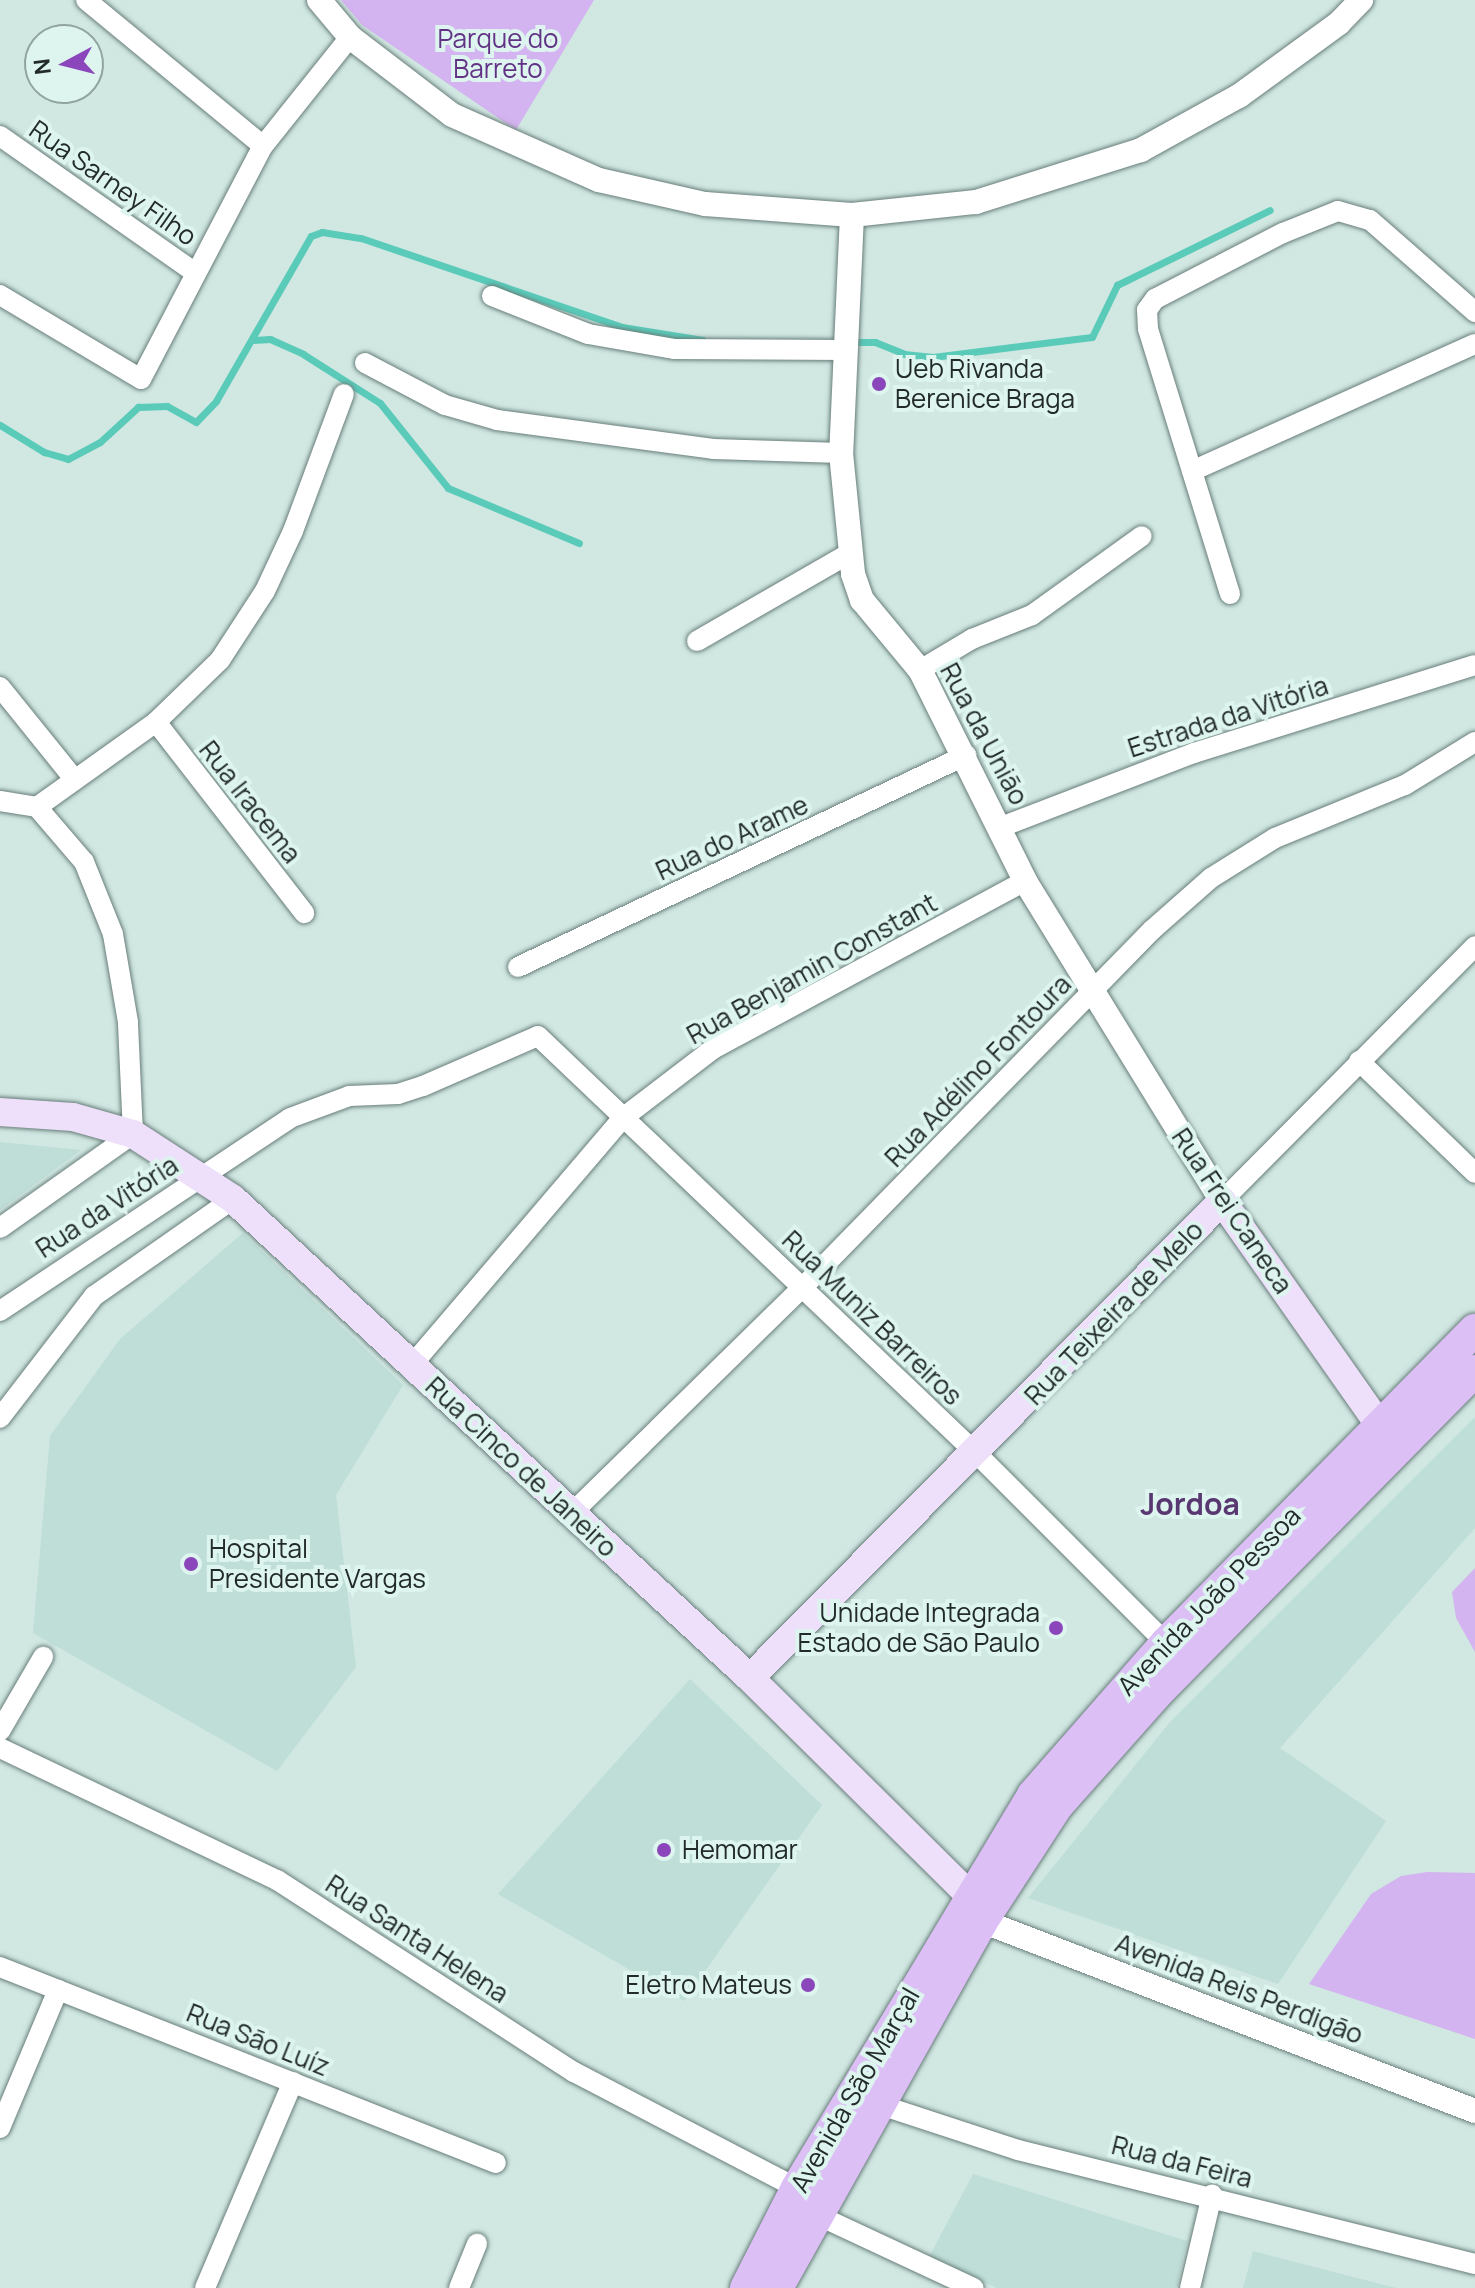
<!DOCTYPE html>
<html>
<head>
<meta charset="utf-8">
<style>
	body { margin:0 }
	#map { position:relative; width:1475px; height:2288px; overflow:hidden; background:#d0e7e2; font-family:Manrope,sans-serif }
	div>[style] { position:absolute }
	.built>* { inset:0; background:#beded7 }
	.green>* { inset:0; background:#d4b4f0 }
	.stream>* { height:7px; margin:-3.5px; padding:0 3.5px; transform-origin:3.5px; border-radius:3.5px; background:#5acab9 }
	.roads { filter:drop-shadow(0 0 2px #697e7a) drop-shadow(0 0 2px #697e7a) }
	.minor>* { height:20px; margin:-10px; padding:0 10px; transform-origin:10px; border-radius:10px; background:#fff }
	.tertiary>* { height:24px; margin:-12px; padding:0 12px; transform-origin:12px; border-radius:12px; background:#fff }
	.secondary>* { height:28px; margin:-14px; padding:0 14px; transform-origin:14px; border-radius:14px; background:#eedffa }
	.primary>* { height:32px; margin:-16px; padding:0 16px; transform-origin:16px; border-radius:16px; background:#dcbff5 }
	.dots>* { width:22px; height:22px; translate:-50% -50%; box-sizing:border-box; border:4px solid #ddf4ef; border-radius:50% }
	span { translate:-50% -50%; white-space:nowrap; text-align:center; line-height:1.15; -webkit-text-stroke:8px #ddf4ef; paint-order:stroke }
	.park-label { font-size:26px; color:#623385 }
	.street-label { font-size:26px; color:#222b29 }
	.poi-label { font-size:26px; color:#222b29 }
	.left { translate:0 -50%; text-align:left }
	.right { translate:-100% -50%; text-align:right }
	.quarter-label { font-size:30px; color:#593872; font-weight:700 }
	.north { position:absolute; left:24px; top:24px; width:80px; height:80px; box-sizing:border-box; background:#ddf4ef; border:2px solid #92a4a0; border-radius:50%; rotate:263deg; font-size:22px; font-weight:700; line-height:32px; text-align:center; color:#222b29 }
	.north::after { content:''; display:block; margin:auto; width:28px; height:36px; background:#8a46ba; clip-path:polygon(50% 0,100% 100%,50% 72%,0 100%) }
</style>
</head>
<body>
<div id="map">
	<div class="built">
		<i style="clip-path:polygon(0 1142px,81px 1150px,0 1210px)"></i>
		<i style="clip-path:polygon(243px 1233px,403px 1385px,336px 1495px,356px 1667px,277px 1771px,33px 1633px,50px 1436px,120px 1339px)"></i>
		<i style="clip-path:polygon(1475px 1417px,1475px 1528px,1280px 1748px,1386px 1821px,1278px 1984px,1028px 1898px,1170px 1722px)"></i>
		<i style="clip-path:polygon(690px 1679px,822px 1805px,684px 2001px,498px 1894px)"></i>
		<i style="clip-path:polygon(973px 2174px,1187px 2241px,1176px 2288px,997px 2288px,928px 2259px)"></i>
		<i style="clip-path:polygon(1253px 2251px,1396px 2288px,1243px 2288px)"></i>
	</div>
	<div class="green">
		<i style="clip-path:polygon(341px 0,594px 0,516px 130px,362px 25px)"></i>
		<i style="clip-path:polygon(1475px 1568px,1475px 1652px,1456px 1618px,1452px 1592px)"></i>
		<i style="clip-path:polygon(1427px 1872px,1475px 1873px,1475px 2039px,1309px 1984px,1371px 1894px,1401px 1876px)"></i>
	</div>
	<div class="stream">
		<i style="left:252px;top:340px;width:18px;rotate:-3deg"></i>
		<i style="left:270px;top:339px;width:36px;rotate:24deg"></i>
		<i style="left:303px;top:354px;width:91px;rotate:32.5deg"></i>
		<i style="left:380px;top:403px;width:109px;rotate:51.3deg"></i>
		<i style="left:448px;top:488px;width:142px;rotate:22.8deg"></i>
		<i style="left:851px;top:342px;width:24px"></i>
		<i style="left:875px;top:342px;width:31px;rotate:22deg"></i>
		<i style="left:904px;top:354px;width:29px;rotate:6deg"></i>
		<i style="left:933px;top:357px;width:160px;rotate:-7.2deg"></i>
		<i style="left:1092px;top:337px;width:58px;rotate:-64.3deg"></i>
		<i style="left:1117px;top:285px;width:170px;rotate:-26.1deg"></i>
		<i style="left:0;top:425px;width:52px;rotate:31.5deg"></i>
		<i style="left:44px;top:452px;width:25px;rotate:16deg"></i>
		<i style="left:68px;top:459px;width:36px;rotate:-28deg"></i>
		<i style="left:100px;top:442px;width:52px;rotate:-42.6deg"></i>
		<i style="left:138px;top:407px;width:29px;rotate:-2deg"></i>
		<i style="left:167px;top:406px;width:33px;rotate:29deg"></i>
		<i style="left:196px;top:422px;width:29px;rotate:-46deg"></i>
		<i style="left:216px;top:401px;width:190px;rotate:-60.1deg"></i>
		<i style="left:311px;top:236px;width:12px;rotate:-20deg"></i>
		<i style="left:322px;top:232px;width:39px;rotate:9deg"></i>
		<i style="left:361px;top:238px;width:276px;rotate:18.8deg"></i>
		<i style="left:622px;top:327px;width:82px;rotate:9.1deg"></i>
	</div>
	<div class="roads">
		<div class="minor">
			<i style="left:86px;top:0;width:229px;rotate:39.5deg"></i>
			<i style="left:0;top:136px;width:239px;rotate:35deg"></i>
			<i style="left:0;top:295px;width:164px;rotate:30.8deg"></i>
			<i style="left:141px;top:379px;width:263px;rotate:-62.4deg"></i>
			<i style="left:263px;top:146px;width:139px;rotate:-51.4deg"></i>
			<i style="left:492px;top:296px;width:103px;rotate:21.6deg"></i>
			<i style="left:588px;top:334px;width:87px;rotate:9.9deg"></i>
			<i style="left:674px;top:349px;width:172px;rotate:0.3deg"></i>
			<i style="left:365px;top:363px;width:90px;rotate:27.7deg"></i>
			<i style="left:445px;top:405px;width:54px;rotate:16.1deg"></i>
			<i style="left:497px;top:420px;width:218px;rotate:7.6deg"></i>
			<i style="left:713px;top:449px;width:128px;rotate:1.8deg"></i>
			<i style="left:1192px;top:471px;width:310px;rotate:-24.2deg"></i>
			<i style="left:1230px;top:594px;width:277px;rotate:-107.2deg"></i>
			<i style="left:1148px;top:329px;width:19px;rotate:-93deg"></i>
			<i style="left:1147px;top:310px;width:14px;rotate:-54deg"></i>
			<i style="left:1155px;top:299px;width:144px;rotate:-27.3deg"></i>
			<i style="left:1283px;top:233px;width:59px;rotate:-21.8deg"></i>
			<i style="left:1338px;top:211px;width:33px;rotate:16deg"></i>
			<i style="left:1370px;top:220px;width:140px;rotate:41.2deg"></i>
			<i style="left:697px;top:641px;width:177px;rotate:-29.9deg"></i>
			<i style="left:920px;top:670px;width:61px;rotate:-30.8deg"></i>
			<i style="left:972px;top:639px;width:65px;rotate:-21.8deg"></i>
			<i style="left:1032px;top:615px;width:135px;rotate:-35.7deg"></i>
			<i style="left:0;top:687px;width:119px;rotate:51.1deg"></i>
			<i style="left:156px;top:722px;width:242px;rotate:52.2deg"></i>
			<i style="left:0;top:801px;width:37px;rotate:9deg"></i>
			<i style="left:37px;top:807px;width:146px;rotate:-35.5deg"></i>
			<i style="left:156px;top:722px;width:89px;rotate:-44.1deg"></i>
			<i style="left:220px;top:660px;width:82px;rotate:-56.9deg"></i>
			<i style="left:265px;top:591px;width:66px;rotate:-65deg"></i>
			<i style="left:293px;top:531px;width:146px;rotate:-69.6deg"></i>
			<i style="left:1001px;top:827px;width:207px;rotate:-21deg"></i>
			<i style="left:1194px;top:753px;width:294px;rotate:-17.4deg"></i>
			<i style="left:518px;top:967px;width:496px;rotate:-25.3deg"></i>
			<i style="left:1359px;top:1061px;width:161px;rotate:44deg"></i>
			<i style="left:1222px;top:1201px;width:359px;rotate:-45.2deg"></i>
			<i style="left:0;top:1228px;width:163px;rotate:-35.3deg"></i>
			<i style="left:133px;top:1134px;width:112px;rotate:-92.6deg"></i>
			<i style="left:128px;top:1022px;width:89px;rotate:-99.7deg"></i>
			<i style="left:113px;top:934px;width:78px;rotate:-111.9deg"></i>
			<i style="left:84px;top:862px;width:72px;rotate:-130.5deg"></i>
			<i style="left:0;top:1311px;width:348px;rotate:-33.6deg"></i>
			<i style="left:290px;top:1118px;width:63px;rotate:-20.4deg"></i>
			<i style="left:349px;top:1096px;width:49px;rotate:-2.3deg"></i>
			<i style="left:398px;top:1094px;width:26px;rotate:-18deg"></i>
			<i style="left:423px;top:1086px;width:125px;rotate:-23.5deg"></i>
			<i style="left:538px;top:1036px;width:606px;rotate:43.6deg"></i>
			<i style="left:977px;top:1454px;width:267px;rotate:45deg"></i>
			<i style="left:411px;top:1366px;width:328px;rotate:-49.5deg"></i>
			<i style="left:624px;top:1117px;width:112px;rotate:-37.4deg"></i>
			<i style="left:713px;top:1049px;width:354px;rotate:-28.3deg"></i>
			<i style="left:0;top:1418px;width:154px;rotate:-52.4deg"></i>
			<i style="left:94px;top:1296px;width:169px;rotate:-34.9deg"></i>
			<i style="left:572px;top:1513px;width:322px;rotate:-44.4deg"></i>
			<i style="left:802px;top:1288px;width:501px;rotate:-45.65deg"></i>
			<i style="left:1152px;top:930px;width:79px;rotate:-41.4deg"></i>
			<i style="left:1211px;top:878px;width:75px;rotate:-32deg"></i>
			<i style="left:1275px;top:838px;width:140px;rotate:-22.2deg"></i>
			<i style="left:1405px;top:785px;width:82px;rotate:-31.6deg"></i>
			<i style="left:0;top:1731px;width:86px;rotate:-59.8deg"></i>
			<i style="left:0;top:1748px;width:307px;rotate:25.5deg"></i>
			<i style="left:277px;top:1880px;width:354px;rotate:32.9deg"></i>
			<i style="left:574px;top:2072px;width:251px;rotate:27.5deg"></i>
			<i style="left:0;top:1967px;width:533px;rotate:21.56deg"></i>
			<i style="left:878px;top:2104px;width:147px;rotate:18.2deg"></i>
			<i style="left:1018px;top:2150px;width:471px;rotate:14deg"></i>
			<i style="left:0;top:2128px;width:150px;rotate:-67.2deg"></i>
			<i style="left:815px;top:2214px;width:175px;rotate:25deg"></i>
			<i style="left:205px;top:2288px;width:224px;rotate:-66.9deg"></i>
			<i style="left:459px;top:2288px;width:48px;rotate:-67.8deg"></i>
			<i style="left:1190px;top:2288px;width:96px;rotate:-76.7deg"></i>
		</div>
		<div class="tertiary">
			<i style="left:319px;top:0;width:48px;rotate:50deg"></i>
			<i style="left:350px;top:37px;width:128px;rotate:37.4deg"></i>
			<i style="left:452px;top:115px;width:161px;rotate:23.9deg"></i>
			<i style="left:599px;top:180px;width:109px;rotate:12.8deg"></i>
			<i style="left:705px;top:204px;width:147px;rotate:4.3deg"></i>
			<i style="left:852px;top:215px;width:125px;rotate:-6deg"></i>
			<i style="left:976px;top:202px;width:173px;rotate:-17.5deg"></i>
			<i style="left:1141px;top:150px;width:112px;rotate:-28.9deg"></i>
			<i style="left:1239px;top:96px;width:124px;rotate:-36.1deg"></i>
			<i style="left:1339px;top:23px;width:32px;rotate:-46deg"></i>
			<i style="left:852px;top:215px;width:238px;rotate:92.6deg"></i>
			<i style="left:841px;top:453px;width:122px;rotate:84.3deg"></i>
			<i style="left:853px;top:574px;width:28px;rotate:71deg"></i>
			<i style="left:862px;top:600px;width:91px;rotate:50.4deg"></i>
			<i style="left:920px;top:670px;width:236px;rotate:63.5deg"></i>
			<i style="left:1025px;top:881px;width:376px;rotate:58.4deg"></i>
			<i style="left:982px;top:1921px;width:528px;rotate:21.08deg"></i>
		</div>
		<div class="secondary">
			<i style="left:0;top:1112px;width:73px;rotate:3.9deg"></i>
			<i style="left:73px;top:1117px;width:62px;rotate:15.8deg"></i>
			<i style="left:133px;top:1134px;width:119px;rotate:33deg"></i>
			<i style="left:233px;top:1199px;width:705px;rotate:42.82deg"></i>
			<i style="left:750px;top:1678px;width:308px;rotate:44.7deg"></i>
			<i style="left:969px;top:1895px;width:22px;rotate:63deg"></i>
			<i style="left:750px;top:1678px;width:671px;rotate:-45.3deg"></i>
			<i style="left:1222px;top:1201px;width:276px;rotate:54.9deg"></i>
		</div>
		<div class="primary">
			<i style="left:746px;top:2288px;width:112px;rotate:-63deg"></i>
			<i style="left:797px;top:2188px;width:458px;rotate:-59deg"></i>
			<i style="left:1033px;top:1795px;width:202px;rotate:-48.8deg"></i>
			<i style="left:1166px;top:1643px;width:440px;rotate:-45.4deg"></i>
			<i style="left:777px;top:2288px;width:420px;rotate:-60.8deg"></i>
			<i style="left:982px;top:1921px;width:137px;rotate:-56.9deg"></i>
			<i style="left:1057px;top:1806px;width:157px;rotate:-48.4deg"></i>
			<i style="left:1161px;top:1689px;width:447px;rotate:-45.4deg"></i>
		</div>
	</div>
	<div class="dots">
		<i style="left:879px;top:384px;background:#8a46ba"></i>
		<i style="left:191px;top:1564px;background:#8a46ba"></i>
		<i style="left:1056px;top:1628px;background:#8a46ba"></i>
		<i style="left:664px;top:1850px;background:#8a46ba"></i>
		<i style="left:808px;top:1985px;background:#8a46ba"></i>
	</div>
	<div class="park-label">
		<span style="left:498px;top:54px">Parque do<br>Barreto</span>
	</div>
	<div class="street-label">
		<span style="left:113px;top:183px;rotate:35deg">Rua Sarney Filho</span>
		<span style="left:1228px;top:717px;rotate:-18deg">Estrada da Vitória</span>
		<span style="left:984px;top:734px;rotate:62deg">Rua da União</span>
		<span style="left:250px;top:802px;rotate:52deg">Rua Iracema</span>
		<span style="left:732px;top:838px;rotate:-25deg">Rua do Arame</span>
		<span style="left:812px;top:969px;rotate:-29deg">Rua Benjamin Constant</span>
		<span style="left:978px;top:1071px;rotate:-46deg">Rua Adélino Fontoura</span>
		<span style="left:107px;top:1207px;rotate:-33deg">Rua da Vitória</span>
		<span style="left:1232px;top:1211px;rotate:56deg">Rua Frei Caneca</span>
		<span style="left:1114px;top:1313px;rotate:-46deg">Rua Teixeira de Melo</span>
		<span style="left:872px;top:1318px;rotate:44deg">Rua Muniz Barreiros</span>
		<span style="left:521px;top:1467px;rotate:43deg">Rua Cinco de Janeiro</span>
		<span style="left:1209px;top:1601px;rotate:-46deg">Avenida João Pessoa</span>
		<span style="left:417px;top:1939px;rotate:33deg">Rua Santa Helena</span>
		<span style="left:1239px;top:1989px;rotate:21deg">Avenida Reis Perdigão</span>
		<span style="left:258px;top:2040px;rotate:22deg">Rua São Luíz</span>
		<span style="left:855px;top:2090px;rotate:-60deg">Avenida São Marçal</span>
		<span style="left:1182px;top:2162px;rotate:14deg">Rua da Feira</span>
	</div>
	<div class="poi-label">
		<span class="left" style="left:895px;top:384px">Ueb Rivanda<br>Berenice Braga</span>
		<span class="left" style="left:209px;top:1564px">Hospital<br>Presidente Vargas</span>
		<span class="right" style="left:1040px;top:1628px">Unidade Integrada<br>Estado de São Paulo</span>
		<span class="left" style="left:682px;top:1850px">Hemomar</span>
		<span class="right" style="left:792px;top:1985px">Eletro Mateus</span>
	</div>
	<div class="quarter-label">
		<span style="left:1190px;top:1504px">Jordoa</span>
	</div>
	<div class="north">N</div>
</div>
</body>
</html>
